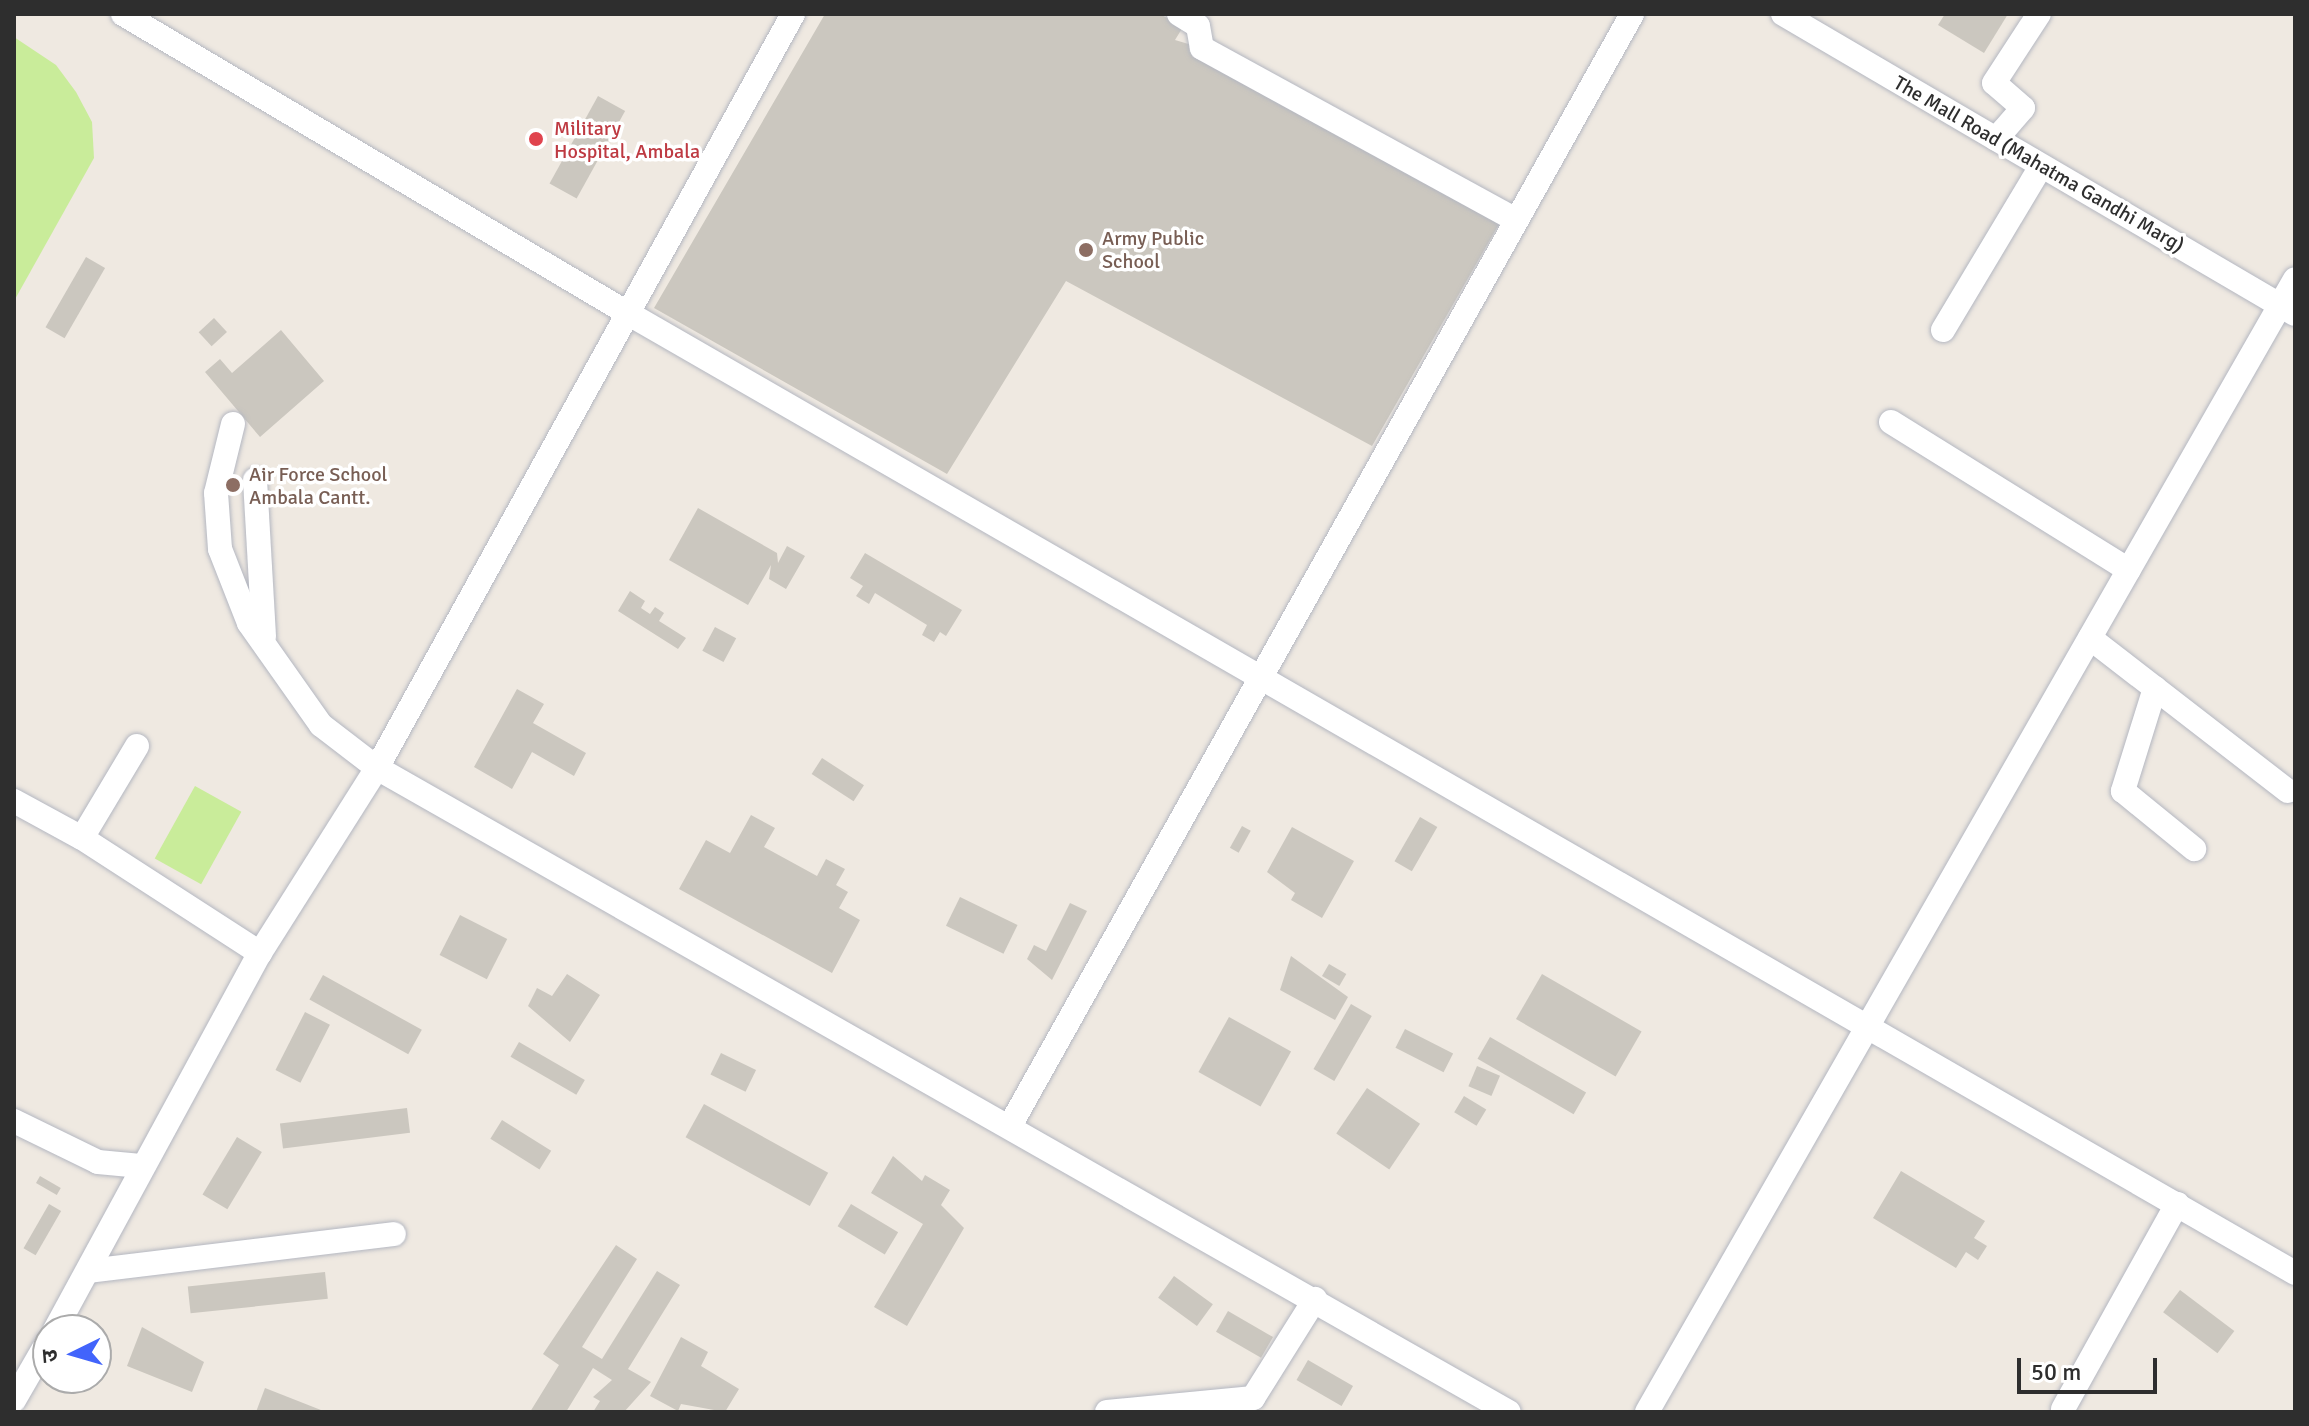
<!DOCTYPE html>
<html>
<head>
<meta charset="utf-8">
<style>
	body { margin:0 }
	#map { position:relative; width:2309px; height:1426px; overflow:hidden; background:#efe9e1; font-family:Signika,"Noto Sans Devanagari",sans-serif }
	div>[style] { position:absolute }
	.pitch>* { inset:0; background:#c9ec9a; transform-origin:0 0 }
	.building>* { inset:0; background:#cbc7bf; transform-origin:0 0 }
	.roads { filter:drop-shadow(0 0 2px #b4b7c1) drop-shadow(0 0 2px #b4b7c1) }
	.minor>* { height:24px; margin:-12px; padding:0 12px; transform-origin:12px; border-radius:12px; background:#fff }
	.dots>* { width:22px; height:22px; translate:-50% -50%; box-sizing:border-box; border:4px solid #fff; border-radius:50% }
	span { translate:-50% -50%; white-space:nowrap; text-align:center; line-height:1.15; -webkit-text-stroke:7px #fff; paint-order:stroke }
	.health-label { font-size:20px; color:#be3a42 }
	.left { translate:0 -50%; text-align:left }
	.street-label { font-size:20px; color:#2e2e2e }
	.education-label { font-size:20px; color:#785e54 }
	.frame { position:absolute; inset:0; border:16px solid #2e2e2e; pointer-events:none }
	.north { position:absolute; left:32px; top:1314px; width:80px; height:80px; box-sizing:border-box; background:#fff; border:2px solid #ababab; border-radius:50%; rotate:265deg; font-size:22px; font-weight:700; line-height:32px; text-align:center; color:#2e2e2e }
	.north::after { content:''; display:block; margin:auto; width:28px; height:36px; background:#4264fb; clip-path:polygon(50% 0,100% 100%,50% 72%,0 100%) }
	.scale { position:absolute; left:2017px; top:1358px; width:140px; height:36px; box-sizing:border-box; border:4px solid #2e2e2e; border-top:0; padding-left:10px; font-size:24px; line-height:28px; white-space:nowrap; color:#2e2e2e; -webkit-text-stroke:6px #fff; paint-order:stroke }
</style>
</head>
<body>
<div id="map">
	<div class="pitch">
		<i style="clip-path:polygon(14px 37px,56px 65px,76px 92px,92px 122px,94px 158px,14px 301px)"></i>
		<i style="left:195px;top:786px;width:53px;height:83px;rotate:29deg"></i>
	</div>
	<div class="building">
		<i style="clip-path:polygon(825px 14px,1160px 14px,1183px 27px,1175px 40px,1202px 48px,1502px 219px,1372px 446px,1066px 281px,947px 474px,654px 308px)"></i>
		<i style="clip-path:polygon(1945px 14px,2008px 14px,1984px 53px,1938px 25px)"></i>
		<i style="left:598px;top:96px;width:31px;height:100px;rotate:29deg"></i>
		<i style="left:86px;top:257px;width:22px;height:81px;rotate:30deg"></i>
		<i style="left:214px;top:318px;width:19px;height:21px;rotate:47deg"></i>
		<i style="clip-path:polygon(281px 330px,324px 381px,260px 437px,205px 372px,220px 359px,232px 373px)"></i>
		<i style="clip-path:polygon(698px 508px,777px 553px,778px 563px,787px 546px,805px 556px,786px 589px,769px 579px,771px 565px,748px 605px,669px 560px)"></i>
		<i style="clip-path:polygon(865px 553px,962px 610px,946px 636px,940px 632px,934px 642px,922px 635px,927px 625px,875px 593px,869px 604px,856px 596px,863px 586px,850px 578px)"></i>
		<i style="clip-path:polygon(630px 591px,645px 601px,641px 608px,650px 614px,655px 607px,664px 613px,659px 621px,686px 638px,678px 649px,618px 611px)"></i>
		<i style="left:715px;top:627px;width:24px;height:27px;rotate:28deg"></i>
		<i style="clip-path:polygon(517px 689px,544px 704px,533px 723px,586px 753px,574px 776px,532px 752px,512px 789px,474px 767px)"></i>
		<i style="left:822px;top:758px;width:50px;height:19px;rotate:33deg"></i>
		<i style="clip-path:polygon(751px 815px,775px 828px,764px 847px,817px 876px,826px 859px,845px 869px,836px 885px,848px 892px,839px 908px,860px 920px,832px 973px,679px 889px,706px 840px,730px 853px)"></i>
		<i style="left:1420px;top:817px;width:20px;height:51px;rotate:30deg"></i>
		<i style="left:1242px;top:826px;width:10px;height:25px;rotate:29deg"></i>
		<i style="clip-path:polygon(1292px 827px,1354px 861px,1322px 918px,1291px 900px,1295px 893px,1267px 872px)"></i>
		<i style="left:960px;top:897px;width:64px;height:32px;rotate:26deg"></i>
		<i style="clip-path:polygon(1070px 903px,1087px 911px,1052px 980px,1027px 959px,1034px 945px,1046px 951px)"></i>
		<i style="left:460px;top:915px;width:53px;height:45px;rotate:27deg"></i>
		<i style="clip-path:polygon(1291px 956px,1348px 997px,1335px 1020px,1280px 990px)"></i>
		<i style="left:1329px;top:964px;width:20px;height:14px;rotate:30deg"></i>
		<i style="clip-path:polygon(567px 974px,600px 995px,570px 1042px,528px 1006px,537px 988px,552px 996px)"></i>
		<i style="left:1542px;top:974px;width:115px;height:52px;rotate:30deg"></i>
		<i style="left:323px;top:975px;width:113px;height:28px;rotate:29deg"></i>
		<i style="left:1351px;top:1004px;width:24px;height:75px;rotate:30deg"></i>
		<i style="left:305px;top:1012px;width:28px;height:65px;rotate:27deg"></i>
		<i style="left:1229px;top:1017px;width:71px;height:63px;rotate:29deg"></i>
		<i style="left:1405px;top:1029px;width:54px;height:21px;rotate:27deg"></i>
		<i style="left:1490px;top:1037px;width:111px;height:25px;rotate:30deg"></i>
		<i style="left:519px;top:1042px;width:76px;height:17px;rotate:30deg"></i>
		<i style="left:721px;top:1053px;width:39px;height:24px;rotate:26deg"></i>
		<i style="left:1477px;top:1066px;width:25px;height:22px;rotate:23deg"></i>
		<i style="left:1367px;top:1088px;width:64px;height:55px;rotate:34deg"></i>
		<i style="left:1464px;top:1096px;width:26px;height:19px;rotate:31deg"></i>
		<i style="left:704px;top:1104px;width:142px;height:38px;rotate:29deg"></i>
		<i style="left:407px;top:1108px;width:25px;height:128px;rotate:83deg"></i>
		<i style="left:502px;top:1120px;width:58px;height:22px;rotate:32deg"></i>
		<i style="left:237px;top:1137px;width:29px;height:67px;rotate:31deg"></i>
		<i style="clip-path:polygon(893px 1156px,922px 1181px,925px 1175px,950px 1190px,941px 1205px,964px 1228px,907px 1326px,874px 1307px,923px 1224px,871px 1193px)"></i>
		<i style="clip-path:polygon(1901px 1171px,1985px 1221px,1974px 1238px,1987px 1246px,1978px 1260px,1966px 1252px,1956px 1268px,1873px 1218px)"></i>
		<i style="left:40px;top:1176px;width:24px;height:8px;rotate:30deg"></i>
		<i style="left:49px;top:1204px;width:14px;height:51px;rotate:30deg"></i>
		<i style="left:851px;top:1204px;width:55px;height:26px;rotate:31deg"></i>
		<i style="clip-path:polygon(616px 1245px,637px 1259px,582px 1347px,602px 1359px,657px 1271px,680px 1285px,628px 1369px,651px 1382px,624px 1412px,593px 1412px,600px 1401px,593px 1397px,612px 1380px,593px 1368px,566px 1412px,530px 1412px,559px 1365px,543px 1354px)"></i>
		<i style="left:325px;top:1272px;width:27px;height:138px;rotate:84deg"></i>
		<i style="left:1174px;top:1276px;width:48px;height:27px;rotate:36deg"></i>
		<i style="left:2180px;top:1290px;width:68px;height:28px;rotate:37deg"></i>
		<i style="left:1228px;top:1311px;width:52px;height:24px;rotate:30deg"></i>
		<i style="clip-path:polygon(142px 1327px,204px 1362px,192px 1392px,127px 1366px)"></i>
		<i style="clip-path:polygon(681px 1337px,708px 1352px,701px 1366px,739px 1389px,725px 1412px,681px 1404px,678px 1411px,650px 1396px)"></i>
		<i style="left:1308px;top:1360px;width:52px;height:23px;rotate:30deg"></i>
		<i style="clip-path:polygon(265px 1388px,326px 1412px,256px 1412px)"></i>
	</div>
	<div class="roads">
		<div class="minor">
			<i style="left:123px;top:14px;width:582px;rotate:30.66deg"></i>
			<i style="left:624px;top:311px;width:1928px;rotate:29.93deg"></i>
			<i style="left:1179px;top:14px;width:22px;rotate:32deg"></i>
			<i style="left:1198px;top:26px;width:22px;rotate:80deg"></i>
			<i style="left:1202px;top:48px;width:356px;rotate:28.7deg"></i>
			<i style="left:1783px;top:14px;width:593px;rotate:30.37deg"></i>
			<i style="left:1996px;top:139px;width:41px;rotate:-48.9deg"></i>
			<i style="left:2023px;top:108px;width:38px;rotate:-139deg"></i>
			<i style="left:1994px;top:83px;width:82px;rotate:-56.9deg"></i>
			<i style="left:1943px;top:330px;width:191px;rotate:-59.1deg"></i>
			<i style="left:1891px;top:422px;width:280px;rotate:31.9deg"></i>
			<i style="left:233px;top:424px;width:71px;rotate:103.8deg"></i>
			<i style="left:216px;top:493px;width:56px;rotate:85.9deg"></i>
			<i style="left:220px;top:549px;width:79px;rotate:68.6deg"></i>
			<i style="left:249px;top:623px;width:125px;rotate:54.8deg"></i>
			<i style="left:321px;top:725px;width:71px;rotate:37.5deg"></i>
			<i style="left:377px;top:768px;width:1302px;rotate:29.64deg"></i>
			<i style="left:255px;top:480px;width:157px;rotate:86.7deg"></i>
			<i style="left:2090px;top:638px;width:250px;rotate:37.7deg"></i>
			<i style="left:2155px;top:688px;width:108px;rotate:107.3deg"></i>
			<i style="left:2123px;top:791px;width:92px;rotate:39.2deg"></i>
			<i style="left:137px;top:746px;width:107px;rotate:120.9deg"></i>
			<i style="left:82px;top:838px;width:212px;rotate:32.9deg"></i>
			<i style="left:14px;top:801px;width:77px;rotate:28.6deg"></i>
			<i style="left:14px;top:1121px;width:93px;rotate:26deg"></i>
			<i style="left:98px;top:1162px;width:43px;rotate:5.3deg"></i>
			<i style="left:1011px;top:1124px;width:1272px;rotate:-60.77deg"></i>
			<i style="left:89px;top:1271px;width:307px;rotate:-6.9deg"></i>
			<i style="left:55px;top:1330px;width:429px;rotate:-61.5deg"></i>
			<i style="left:260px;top:953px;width:219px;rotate:-57.7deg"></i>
			<i style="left:377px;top:768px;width:861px;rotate:-61.11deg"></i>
			<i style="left:14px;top:1400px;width:68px;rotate:-60deg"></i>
			<i style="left:2063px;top:1409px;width:235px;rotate:-60.9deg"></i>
			<i style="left:1107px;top:1412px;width:147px;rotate:-5.5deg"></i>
			<i style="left:1253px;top:1398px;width:117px;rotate:-57.9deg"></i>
			<i style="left:1647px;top:1412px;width:1305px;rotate:-60.23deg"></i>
		</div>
	</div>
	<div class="dots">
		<i style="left:536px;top:139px;background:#e0444e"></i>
		<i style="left:1086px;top:250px;background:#8d6e63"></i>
		<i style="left:233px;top:485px;background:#8d6e63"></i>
	</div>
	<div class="health-label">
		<span class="left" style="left:554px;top:140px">Military<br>Hospital, Ambala</span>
	</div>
	<div class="street-label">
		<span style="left:2039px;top:164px;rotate:30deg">The Mall Road (Mahatma Gandhi Marg)</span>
	</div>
	<div class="education-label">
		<span class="left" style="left:1102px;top:250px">Army Public<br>School</span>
		<span class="left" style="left:249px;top:486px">Air Force School<br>Ambala Cantt.</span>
	</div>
	<div class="frame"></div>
	<div class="north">उ</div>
	<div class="scale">50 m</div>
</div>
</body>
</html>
